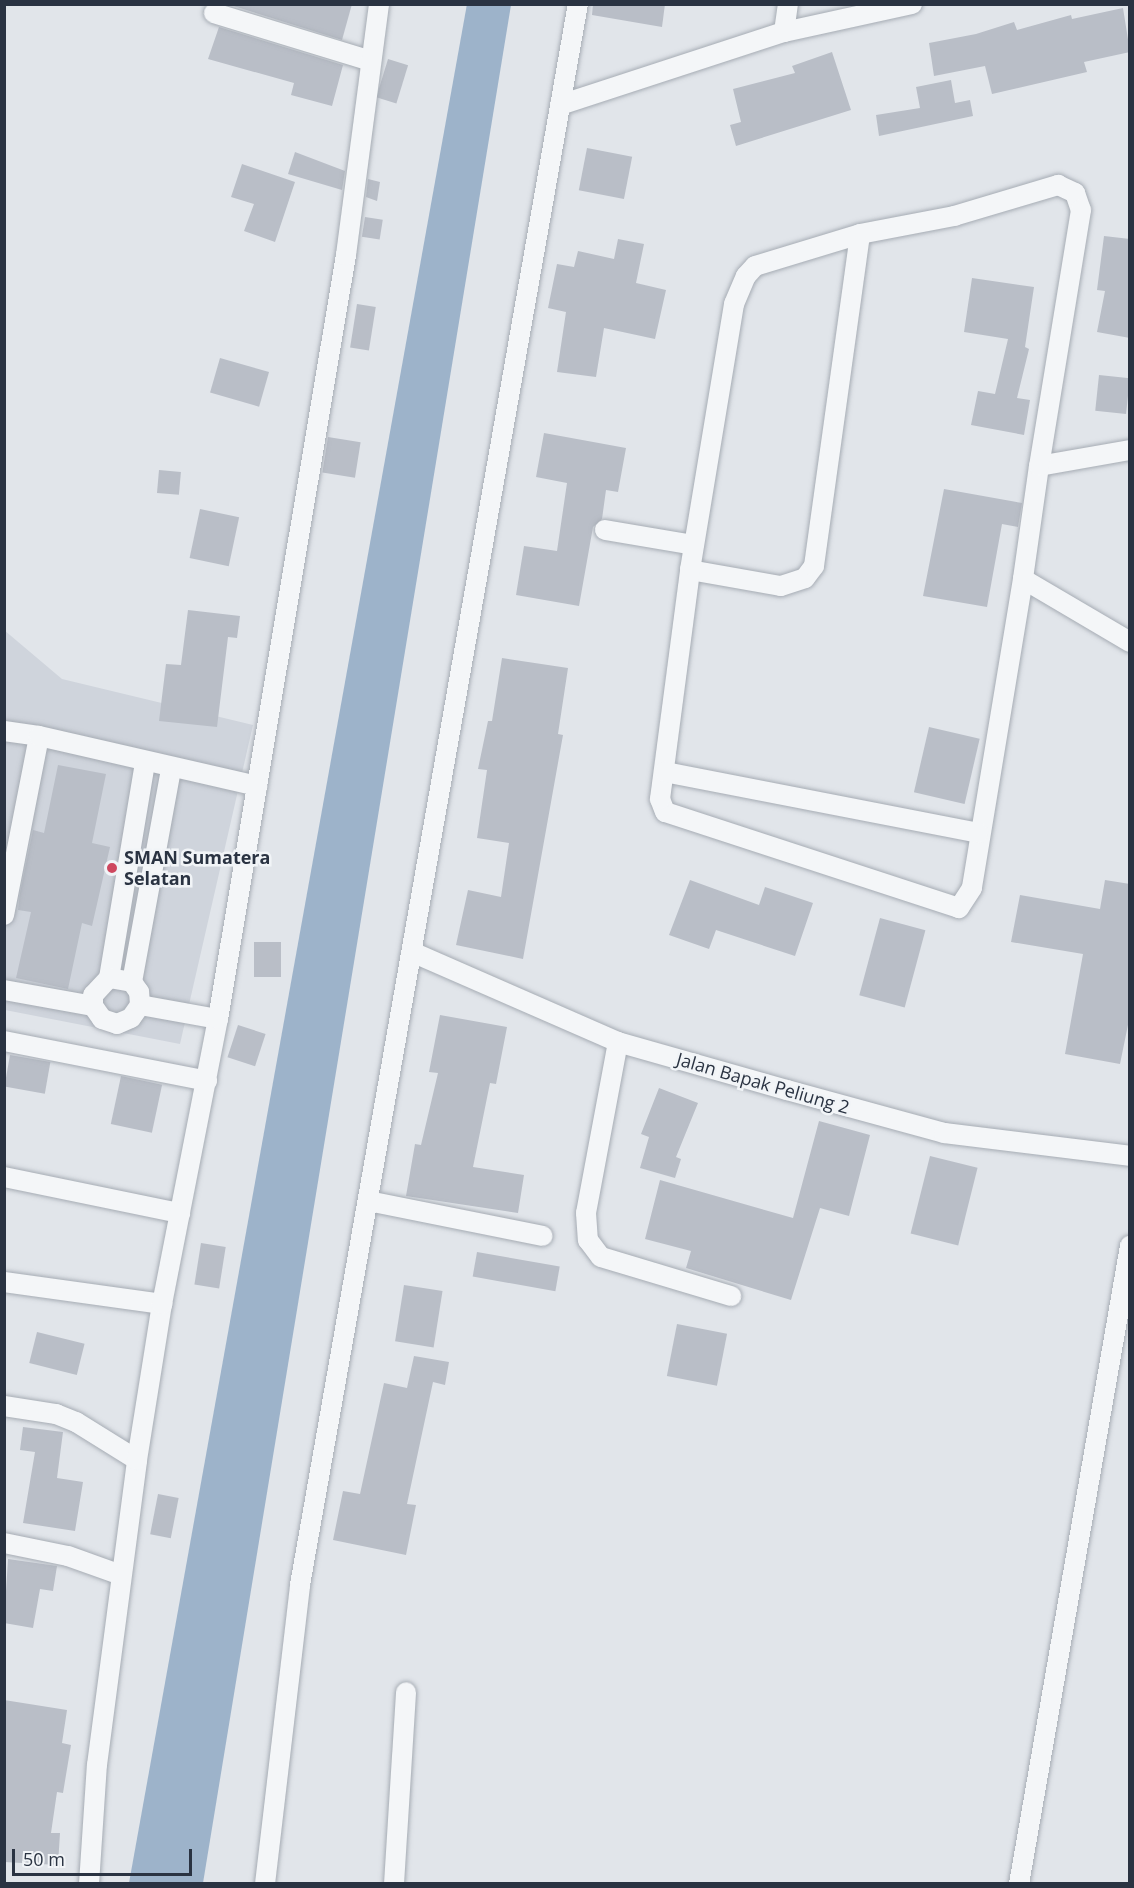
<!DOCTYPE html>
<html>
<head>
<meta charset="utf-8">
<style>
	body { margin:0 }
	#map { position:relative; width:1134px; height:1888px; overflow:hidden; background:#e1e5ea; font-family:"Open Sans",sans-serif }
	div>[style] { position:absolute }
	.built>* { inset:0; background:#cfd4dc }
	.water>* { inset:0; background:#9db3ca }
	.building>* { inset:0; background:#b9bec7; transform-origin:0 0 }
	.roads { filter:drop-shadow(0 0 2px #a6acb4) drop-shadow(0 0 2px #a6acb4) }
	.street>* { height:20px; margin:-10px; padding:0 10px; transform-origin:10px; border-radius:10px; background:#f4f6f8 }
	.dots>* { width:16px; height:16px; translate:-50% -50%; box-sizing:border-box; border:3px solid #f1f4f7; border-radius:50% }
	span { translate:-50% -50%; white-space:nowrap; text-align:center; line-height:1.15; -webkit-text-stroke:5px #f1f4f7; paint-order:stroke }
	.poi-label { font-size:18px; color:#2a3342; font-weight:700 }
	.left { translate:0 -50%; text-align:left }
	.street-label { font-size:18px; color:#2a3342 }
	.frame { position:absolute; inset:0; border:6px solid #2a3342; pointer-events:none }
	.scale { position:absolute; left:12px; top:1849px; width:180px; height:27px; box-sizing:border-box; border:3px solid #2a3342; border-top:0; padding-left:8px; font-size:18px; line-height:21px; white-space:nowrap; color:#2a3342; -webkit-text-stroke:4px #f1f4f7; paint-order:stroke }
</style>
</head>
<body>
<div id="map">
	<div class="built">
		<i style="clip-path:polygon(4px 630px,62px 679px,253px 725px,180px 1044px,5px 1010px)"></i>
	</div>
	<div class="water">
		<i style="clip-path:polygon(467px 4px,511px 5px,203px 1883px,129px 1883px)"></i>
	</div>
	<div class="building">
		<i style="clip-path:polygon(227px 4px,352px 4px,342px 40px)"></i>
		<i style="clip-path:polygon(593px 4px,665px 4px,662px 27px,592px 15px)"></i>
		<i style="clip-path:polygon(1123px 8px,1130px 52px,1084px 62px,1087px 72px,992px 94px,985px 66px,934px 76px,929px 43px,976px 34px,1014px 22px,1017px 30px,1071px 15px,1072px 19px)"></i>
		<i style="clip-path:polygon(219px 27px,343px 65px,332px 106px,291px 95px,294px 83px,208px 59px)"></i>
		<i style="clip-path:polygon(832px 52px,851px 110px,736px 146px,730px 125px,741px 122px,733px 89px,795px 73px,792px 66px)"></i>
		<i style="left:388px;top:59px;width:21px;height:40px;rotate:17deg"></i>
		<i style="clip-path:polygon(951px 80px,955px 103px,970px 100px,973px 116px,879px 136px,876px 115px,920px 108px,916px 87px)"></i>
		<i style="left:587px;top:148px;width:46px;height:43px;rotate:11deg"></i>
		<i style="clip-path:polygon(295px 152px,345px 171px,342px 190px,288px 174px)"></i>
		<i style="clip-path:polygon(242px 164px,295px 182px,275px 242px,244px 231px,254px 204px,231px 197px)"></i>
		<i style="clip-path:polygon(368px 179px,380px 182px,377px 201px,366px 197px)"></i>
		<i style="left:365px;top:217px;width:18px;height:20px;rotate:9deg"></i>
		<i style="clip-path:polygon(1104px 236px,1130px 239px,1130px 338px,1097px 332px,1105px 291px,1097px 290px)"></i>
		<i style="clip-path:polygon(618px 239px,644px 244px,636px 283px,666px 290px,655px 339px,604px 328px,596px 377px,557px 372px,566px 312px,548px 308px,557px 264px,574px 267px,578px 251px,614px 259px)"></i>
		<i style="clip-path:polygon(972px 278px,1034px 287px,1025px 347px,1029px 349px,1017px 398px,1030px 400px,1024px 435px,971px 425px,978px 391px,995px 394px,1008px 339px,964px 332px)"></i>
		<i style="left:357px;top:304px;width:19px;height:44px;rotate:9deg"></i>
		<i style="left:220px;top:358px;width:51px;height:36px;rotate:16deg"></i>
		<i style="left:1099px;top:375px;width:31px;height:36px;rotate:6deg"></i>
		<i style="clip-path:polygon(544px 433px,626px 448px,618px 492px,606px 490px,602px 519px,593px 527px,579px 606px,516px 595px,524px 546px,557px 551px,567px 483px,536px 477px)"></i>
		<i style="left:328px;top:437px;width:33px;height:36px;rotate:9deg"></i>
		<i style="left:159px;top:470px;width:22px;height:23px;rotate:5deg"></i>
		<i style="clip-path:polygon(944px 489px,1022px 503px,1018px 527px,1002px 524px,987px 607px,923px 596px)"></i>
		<i style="left:200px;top:509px;width:40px;height:50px;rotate:12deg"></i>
		<i style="clip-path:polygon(188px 610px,240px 616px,237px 638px,228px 637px,217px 727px,159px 721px,166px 664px,181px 665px)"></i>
		<i style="clip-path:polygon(502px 658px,568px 668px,558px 734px,563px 735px,523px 959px,456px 945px,468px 890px,501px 897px,509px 843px,477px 838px,487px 770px,478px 769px,488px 721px,492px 721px)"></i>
		<i style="left:929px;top:727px;width:52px;height:67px;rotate:13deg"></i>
		<i style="clip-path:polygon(58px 765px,106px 774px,92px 843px,110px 847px,92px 926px,82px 923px,68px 989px,16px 978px,31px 912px,18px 910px,20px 893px,33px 830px,44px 833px)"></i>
		<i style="clip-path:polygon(690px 880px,759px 905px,765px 887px,813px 903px,795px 956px,716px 930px,709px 949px,669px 935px)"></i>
		<i style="clip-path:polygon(1105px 880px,1130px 884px,1130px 1015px,1120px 1064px,1065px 1054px,1083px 954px,1011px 942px,1020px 895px,1100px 909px)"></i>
		<i style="left:880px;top:918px;width:47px;height:80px;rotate:15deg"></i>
		<i style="left:254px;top:942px;width:27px;height:35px"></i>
		<i style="clip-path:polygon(440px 1015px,507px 1027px,496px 1084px,490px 1083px,473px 1167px,524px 1175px,518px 1213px,406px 1196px,415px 1144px,421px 1145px,438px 1073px,429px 1072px)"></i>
		<i style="left:238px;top:1025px;width:29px;height:34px;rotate:18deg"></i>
		<i style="left:10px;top:1055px;width:41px;height:32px;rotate:10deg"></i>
		<i style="left:121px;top:1076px;width:42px;height:49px;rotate:12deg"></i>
		<i style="clip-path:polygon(659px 1088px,698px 1103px,676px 1157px,681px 1159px,675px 1178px,640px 1168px,649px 1137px,641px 1134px)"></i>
		<i style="clip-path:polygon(819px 1121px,870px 1135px,849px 1216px,820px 1208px,791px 1300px,686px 1268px,691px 1251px,645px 1239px,660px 1180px,793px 1218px)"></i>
		<i style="left:930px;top:1156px;width:49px;height:80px;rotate:14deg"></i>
		<i style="left:201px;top:1243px;width:25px;height:42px;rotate:9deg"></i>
		<i style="left:477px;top:1252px;width:84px;height:25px;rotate:10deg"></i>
		<i style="left:404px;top:1285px;width:39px;height:57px;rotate:9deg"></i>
		<i style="left:677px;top:1324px;width:51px;height:53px;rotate:11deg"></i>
		<i style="left:37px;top:1332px;width:49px;height:32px;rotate:14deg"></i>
		<i style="clip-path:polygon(414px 1356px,449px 1362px,445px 1385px,433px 1382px,407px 1504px,416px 1505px,406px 1555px,333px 1540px,343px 1491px,360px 1494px,384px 1383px,407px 1388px)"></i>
		<i style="clip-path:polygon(23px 1427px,63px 1432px,57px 1478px,83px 1482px,75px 1531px,23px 1523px,35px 1452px,20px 1450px)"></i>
		<i style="left:158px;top:1494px;width:21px;height:41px;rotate:11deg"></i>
		<i style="clip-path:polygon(8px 1559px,57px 1566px,53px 1591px,40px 1589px,33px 1628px,4px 1623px)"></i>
		<i style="clip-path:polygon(4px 1700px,67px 1710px,62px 1743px,71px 1745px,63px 1793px,57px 1792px,51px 1833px,60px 1833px,58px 1865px,4px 1862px)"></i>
	</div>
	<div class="roads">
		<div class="street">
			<i style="left:214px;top:13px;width:164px;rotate:17deg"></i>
			<i style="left:784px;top:32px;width:28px;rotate:-82deg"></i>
			<i style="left:560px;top:105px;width:236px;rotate:-18.1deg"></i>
			<i style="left:784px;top:32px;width:131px;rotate:-12.3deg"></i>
			<i style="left:1130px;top:450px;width:92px;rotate:170deg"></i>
			<i style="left:1039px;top:466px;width:114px;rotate:98.1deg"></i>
			<i style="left:1023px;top:579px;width:124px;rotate:30.5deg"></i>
			<i style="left:605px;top:530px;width:90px;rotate:9.6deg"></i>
			<i style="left:690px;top:570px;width:92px;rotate:10deg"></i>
			<i style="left:781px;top:586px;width:25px;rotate:-18deg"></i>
			<i style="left:805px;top:578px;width:15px;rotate:-53deg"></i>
			<i style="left:814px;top:566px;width:335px;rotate:-82.1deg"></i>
			<i style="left:1023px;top:579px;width:313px;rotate:99.4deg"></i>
			<i style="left:972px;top:888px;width:24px;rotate:123deg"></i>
			<i style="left:959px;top:908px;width:309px;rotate:-161.9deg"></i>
			<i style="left:665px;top:812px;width:14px;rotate:-111deg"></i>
			<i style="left:660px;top:799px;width:231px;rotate:-82.5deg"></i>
			<i style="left:690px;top:570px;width:270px;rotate:-80.6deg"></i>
			<i style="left:734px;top:304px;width:30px;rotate:-67deg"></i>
			<i style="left:746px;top:276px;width:13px;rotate:-48deg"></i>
			<i style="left:755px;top:266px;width:110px;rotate:-16.9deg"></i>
			<i style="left:860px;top:234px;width:96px;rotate:-10.8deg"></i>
			<i style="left:954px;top:216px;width:109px;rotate:-16.6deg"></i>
			<i style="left:1058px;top:185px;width:19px;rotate:25deg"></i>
			<i style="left:1075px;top:193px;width:18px;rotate:71deg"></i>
			<i style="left:1081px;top:210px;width:259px;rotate:99.3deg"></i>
			<i style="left:4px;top:731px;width:35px;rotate:8deg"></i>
			<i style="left:665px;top:772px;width:319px;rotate:11deg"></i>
			<i style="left:4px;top:915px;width:182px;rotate:-78.9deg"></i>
			<i style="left:39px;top:736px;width:224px;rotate:12.9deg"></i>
			<i style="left:412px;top:952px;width:225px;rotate:23.6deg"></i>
			<i style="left:618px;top:1042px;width:176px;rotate:15.9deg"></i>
			<i style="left:787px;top:1090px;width:163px;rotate:15.3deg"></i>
			<i style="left:944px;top:1133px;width:187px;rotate:7deg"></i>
			<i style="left:109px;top:978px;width:218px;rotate:-80.5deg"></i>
			<i style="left:132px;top:982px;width:217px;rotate:-79.6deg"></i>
			<i style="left:4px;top:990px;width:90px;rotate:10.2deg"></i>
			<i style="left:93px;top:1006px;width:16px;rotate:55deg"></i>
			<i style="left:102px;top:1019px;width:16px;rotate:18deg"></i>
			<i style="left:117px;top:1024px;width:15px;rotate:-23deg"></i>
			<i style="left:131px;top:1018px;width:16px;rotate:-55deg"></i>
			<i style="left:140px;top:1005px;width:13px;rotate:-94deg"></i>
			<i style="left:139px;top:992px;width:12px;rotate:-125deg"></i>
			<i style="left:132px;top:982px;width:23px;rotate:-170deg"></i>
			<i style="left:109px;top:978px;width:23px;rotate:133deg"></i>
			<i style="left:93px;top:995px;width:11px;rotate:90deg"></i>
			<i style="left:140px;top:1005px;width:79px;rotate:10.2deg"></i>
			<i style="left:4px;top:1041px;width:207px;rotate:11.1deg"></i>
			<i style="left:618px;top:1042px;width:174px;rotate:100.6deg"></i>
			<i style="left:586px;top:1213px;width:27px;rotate:86deg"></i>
			<i style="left:588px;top:1240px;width:21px;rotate:53deg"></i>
			<i style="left:601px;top:1257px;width:136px;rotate:16.7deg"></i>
			<i style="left:4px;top:1177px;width:180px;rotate:11.6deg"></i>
			<i style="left:368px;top:1201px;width:178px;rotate:11.3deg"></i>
			<i style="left:4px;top:1282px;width:160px;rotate:7.9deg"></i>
			<i style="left:4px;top:1406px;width:53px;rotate:8.7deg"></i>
			<i style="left:56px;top:1414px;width:22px;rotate:22deg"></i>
			<i style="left:76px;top:1422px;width:72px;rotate:31.9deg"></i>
			<i style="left:4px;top:1543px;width:65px;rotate:11.5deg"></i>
			<i style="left:68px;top:1556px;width:56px;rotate:19.7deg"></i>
			<i style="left:89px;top:1884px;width:119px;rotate:-86.2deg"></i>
			<i style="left:97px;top:1765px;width:308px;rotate:-82.5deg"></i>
			<i style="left:137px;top:1460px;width:158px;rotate:-80.9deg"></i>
			<i style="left:162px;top:1304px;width:290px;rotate:-78.9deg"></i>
			<i style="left:218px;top:1019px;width:775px;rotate:-80.49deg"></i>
			<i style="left:346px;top:255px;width:253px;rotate:-82.5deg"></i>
			<i style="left:265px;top:1884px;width:301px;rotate:-83.3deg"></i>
			<i style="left:300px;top:1585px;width:1605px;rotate:-80.03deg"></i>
			<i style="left:394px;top:1884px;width:192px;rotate:-86.4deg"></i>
			<i style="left:1019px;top:1884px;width:648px;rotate:-80.13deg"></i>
		</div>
	</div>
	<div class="dots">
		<i style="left:112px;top:868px;background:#ce475f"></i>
	</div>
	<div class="poi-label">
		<span class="left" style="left:124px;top:868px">SMAN Sumatera<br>Selatan</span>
	</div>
	<div class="street-label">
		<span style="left:763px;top:1083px;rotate:16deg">Jalan Bapak Peliung 2</span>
	</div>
	<div class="frame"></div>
	<div class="scale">50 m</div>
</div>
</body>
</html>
